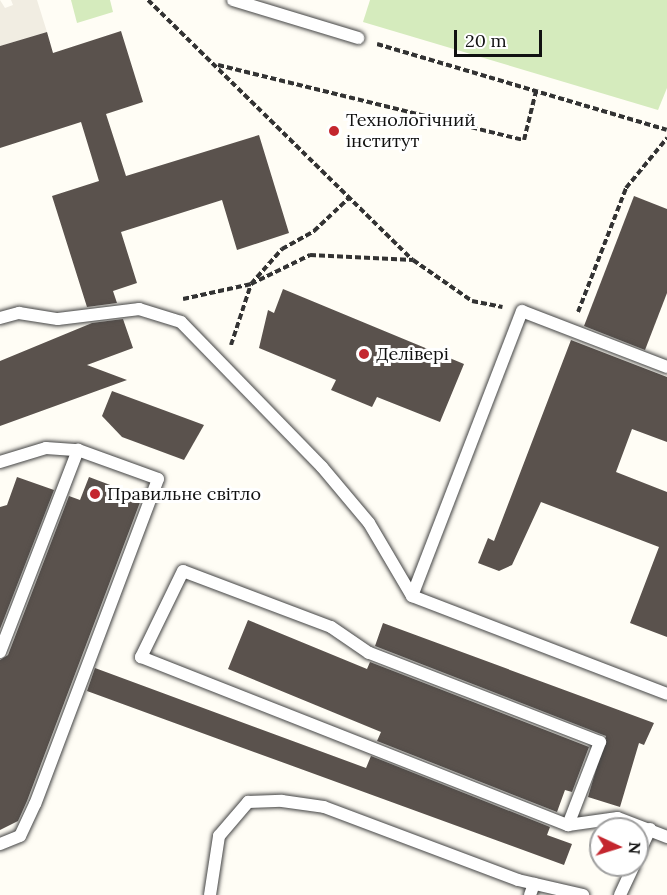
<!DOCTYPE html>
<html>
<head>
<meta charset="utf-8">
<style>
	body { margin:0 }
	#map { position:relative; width:667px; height:895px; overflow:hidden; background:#fffdf5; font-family:Lora,serif }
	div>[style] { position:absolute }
	.green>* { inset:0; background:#d5ebbd }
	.plaza>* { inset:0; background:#f1ede2 }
	.building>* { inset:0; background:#5a524d }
	.path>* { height:4px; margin-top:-2px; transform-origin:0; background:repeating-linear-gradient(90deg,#333 0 6px,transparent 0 9px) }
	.roads { filter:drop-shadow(0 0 2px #444) drop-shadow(0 0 2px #444) }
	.lane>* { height:12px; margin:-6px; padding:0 6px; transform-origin:6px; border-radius:6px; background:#fff }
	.dots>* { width:16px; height:16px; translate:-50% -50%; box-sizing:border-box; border:3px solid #fff; border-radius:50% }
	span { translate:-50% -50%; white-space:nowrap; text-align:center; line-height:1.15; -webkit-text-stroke:6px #fff; paint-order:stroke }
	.poi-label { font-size:18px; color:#111 }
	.left { translate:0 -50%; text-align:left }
	.north { position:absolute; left:589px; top:817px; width:60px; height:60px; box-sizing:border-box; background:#fff; border:2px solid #a0a0a0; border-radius:50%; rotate:94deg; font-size:16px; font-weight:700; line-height:24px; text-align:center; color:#111 }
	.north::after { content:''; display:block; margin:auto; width:21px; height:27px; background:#c4262e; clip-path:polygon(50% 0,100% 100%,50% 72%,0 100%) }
	.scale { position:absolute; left:454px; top:30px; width:88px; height:27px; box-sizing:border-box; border:3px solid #111; border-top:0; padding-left:8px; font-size:18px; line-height:21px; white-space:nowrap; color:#111; -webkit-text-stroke:4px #fff; paint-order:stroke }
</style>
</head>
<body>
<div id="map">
	<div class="green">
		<i style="clip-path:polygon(71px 0,110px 0,113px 12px,77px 23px)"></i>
		<i style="clip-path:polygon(370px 0,667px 0,667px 88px,658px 110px,363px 22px)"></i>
	</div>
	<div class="plaza">
		<i style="clip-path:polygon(0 0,5px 8px,13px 5px,11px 0,37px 0,47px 32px,0 46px)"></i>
	</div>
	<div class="building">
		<i style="clip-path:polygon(121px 31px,143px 102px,106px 114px,126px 176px,259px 135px,289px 233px,237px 250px,222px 200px,121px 232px,137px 283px,113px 291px,117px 303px,87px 307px,52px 196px,99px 181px,81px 122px,0 148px,0 46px,47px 32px,53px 53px)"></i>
		<i style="clip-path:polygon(634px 196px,667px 209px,667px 293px,645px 350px,584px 326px)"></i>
		<i style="clip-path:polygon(283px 289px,464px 364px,440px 422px,377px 397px,372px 407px,331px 390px,336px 380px,259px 348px,268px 310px,274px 313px)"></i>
		<i style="clip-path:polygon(123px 319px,133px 348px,87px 365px,127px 380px,0 426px,0 361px,92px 323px)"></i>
		<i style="clip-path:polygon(571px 340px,667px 377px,667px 442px,632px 429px,616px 472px,667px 492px,667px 637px,630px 623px,659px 547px,541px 502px,512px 565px,499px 571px,478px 563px,488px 538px,494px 541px)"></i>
		<i style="clip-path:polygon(112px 391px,204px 425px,184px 460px,122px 437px,102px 416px)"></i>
		<i style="clip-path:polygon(17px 477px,54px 490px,0 629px,0 507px,7px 505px)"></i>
		<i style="clip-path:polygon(89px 477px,142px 497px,27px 801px,18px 821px,0 830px,0 660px,8px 655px,69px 496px,80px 500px)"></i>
		<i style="clip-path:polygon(248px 620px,367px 669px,370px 662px,589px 747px,572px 792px,565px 790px,557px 812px,377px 741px,381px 732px,228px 669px)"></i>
		<i style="clip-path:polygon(383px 623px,654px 723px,644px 745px,639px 743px,620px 807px,588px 797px,606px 736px,375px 646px)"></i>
		<i style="clip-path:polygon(95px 668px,366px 768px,371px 756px,550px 827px,547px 835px,572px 844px,564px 865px,87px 691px)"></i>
	</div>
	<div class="path">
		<i style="left:148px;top:0;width:371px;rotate:44.5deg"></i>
		<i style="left:377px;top:44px;width:302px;rotate:16.5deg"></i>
		<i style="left:218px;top:65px;width:315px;rotate:13.8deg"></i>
		<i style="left:524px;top:140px;width:50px;rotate:-76.2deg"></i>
		<i style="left:183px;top:299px;width:70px;rotate:-12.4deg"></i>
		<i style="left:251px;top:284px;width:66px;rotate:-26.2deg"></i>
		<i style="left:310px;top:255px;width:103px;rotate:2.8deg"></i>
		<i style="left:413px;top:260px;width:72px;rotate:34.8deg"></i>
		<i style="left:472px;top:301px;width:31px;rotate:11deg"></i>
		<i style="left:578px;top:312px;width:133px;rotate:-68.8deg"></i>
		<i style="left:626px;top:188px;width:65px;rotate:-50.6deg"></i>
		<i style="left:231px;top:345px;width:64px;rotate:-71.8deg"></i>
		<i style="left:251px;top:284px;width:47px;rotate:-48.5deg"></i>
		<i style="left:282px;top:249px;width:37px;rotate:-29deg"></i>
		<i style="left:314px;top:231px;width:50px;rotate:-43.4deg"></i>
	</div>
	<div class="roads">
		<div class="lane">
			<i style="left:233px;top:0;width:131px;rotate:16.9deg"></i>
			<i style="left:0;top:318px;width:20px;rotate:-15deg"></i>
			<i style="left:19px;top:313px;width:39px;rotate:9deg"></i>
			<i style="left:58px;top:319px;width:82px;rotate:-7deg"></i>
			<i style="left:139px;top:309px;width:44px;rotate:17.2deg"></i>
			<i style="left:181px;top:322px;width:202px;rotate:45.8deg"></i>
			<i style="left:322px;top:467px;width:73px;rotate:50deg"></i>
			<i style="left:369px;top:523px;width:85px;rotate:59.5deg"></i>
			<i style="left:667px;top:367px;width:155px;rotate:-158.9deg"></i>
			<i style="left:522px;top:311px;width:305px;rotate:111.1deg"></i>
			<i style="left:412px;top:596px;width:273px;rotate:21deg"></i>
			<i style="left:0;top:462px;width:48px;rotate:-16.9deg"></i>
			<i style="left:46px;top:448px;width:32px;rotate:4deg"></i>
			<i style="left:78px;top:450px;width:85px;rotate:19.9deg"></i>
			<i style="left:158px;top:479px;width:347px;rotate:110.7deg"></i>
			<i style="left:35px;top:804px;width:35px;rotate:115deg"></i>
			<i style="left:20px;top:836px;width:22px;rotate:158deg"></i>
			<i style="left:0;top:652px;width:217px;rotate:-68.9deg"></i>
			<i style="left:568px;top:825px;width:89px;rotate:-68.9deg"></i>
			<i style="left:600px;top:742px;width:248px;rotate:-158.9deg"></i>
			<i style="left:369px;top:653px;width:46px;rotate:-145.6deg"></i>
			<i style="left:331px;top:627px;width:158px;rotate:-159.3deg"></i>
			<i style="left:183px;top:571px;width:96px;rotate:116deg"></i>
			<i style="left:141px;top:657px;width:459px;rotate:21.5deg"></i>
			<i style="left:568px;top:825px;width:50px;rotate:-8deg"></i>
			<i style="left:618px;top:818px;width:53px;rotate:21.2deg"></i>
			<i style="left:637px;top:857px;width:31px;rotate:-65deg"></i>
			<i style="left:210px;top:895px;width:60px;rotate:-81.3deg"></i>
			<i style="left:219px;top:836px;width:45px;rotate:-49.5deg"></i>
			<i style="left:248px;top:802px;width:34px;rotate:-2deg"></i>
			<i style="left:282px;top:801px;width:42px;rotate:8.1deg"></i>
			<i style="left:324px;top:807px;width:207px;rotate:20.6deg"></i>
			<i style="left:518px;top:880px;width:67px;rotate:13deg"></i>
			<i style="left:530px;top:895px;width:12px;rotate:-70deg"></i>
			<i style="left:620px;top:895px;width:33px;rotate:-65deg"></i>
		</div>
	</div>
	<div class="dots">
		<i style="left:334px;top:131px;background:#c4262e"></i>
		<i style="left:364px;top:354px;background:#c4262e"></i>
		<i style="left:95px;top:494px;background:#c4262e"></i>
	</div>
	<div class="poi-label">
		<span class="left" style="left:346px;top:131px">Технологічний<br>інститут</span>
		<span class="left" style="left:376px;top:354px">Делівері</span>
		<span class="left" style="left:107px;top:494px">Правильне світло</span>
	</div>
	<div class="north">N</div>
	<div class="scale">20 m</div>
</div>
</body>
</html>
